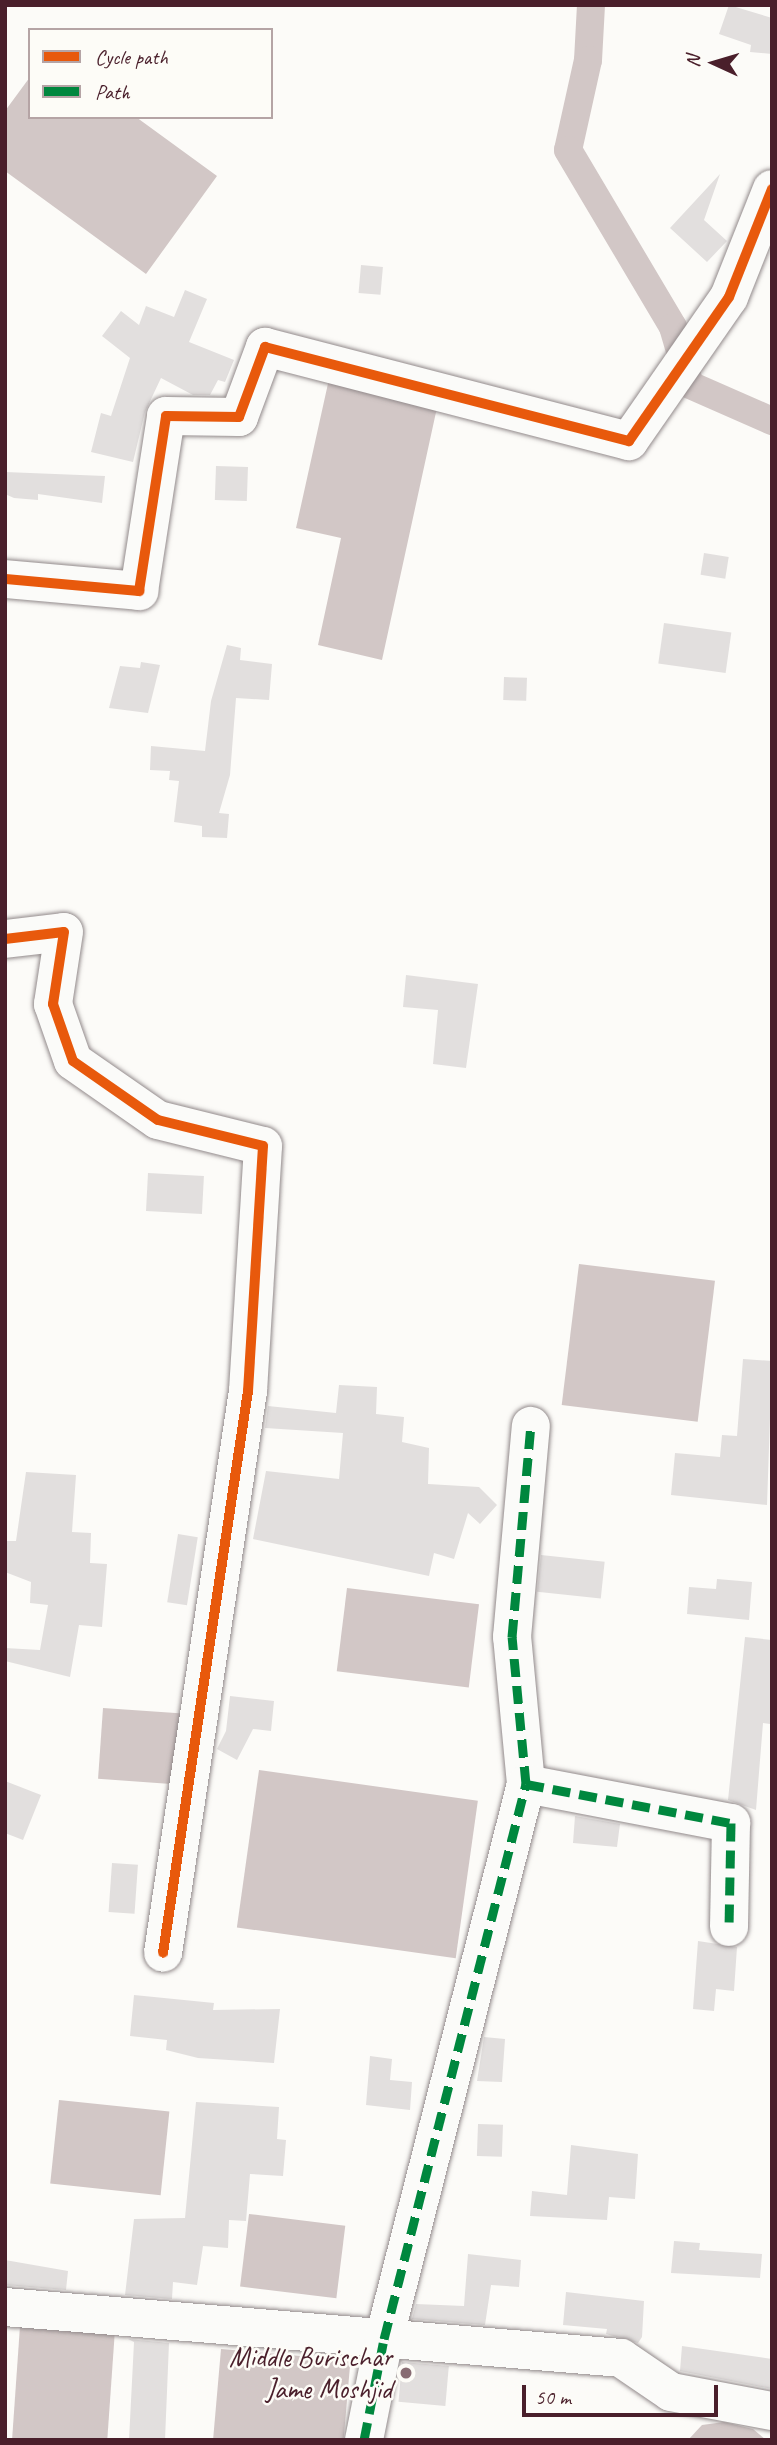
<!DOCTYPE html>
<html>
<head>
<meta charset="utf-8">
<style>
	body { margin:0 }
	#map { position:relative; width:777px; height:2445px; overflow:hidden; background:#fcfbf8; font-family:Caveat,sans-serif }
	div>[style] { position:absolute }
	.water>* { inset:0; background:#d2c7c6; transform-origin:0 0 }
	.canal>* { height:28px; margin:-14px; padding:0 14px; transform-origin:14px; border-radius:14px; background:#d2c7c6 }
	.building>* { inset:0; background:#e2dfde; transform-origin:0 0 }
	.roads { filter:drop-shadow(0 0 2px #928a8b) drop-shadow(0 0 2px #928a8b) }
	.minor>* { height:38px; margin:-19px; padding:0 19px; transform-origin:19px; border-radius:19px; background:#fbfbf9 }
	.quiet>* { height:9px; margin-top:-4.5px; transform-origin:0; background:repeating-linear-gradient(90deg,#00873e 0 18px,transparent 0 27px) }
	.cycleway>* { height:10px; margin:-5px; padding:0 5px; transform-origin:5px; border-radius:5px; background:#e8590c }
	.dots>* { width:19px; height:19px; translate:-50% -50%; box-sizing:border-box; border:4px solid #fdfcf7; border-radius:50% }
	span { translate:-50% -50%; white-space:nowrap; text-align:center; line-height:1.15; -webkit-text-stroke:5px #fdfcf7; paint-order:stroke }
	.poi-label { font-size:28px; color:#4a1f2b }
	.right { translate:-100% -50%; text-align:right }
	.frame { position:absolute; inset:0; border:7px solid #4a1f2b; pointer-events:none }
	.legend { position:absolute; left:28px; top:28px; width:245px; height:91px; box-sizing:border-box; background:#fdfcf7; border:2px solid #b5a4a5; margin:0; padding:9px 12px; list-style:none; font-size:21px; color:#4a1f2b }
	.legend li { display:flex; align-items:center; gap:14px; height:35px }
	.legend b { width:35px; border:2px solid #b5a4a5 }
	.north { position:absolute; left:679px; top:28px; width:70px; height:70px; -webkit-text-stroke:5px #fdfcf7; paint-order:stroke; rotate:274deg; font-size:19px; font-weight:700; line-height:28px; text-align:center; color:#4a1f2b }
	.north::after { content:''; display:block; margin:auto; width:24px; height:32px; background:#4a1f2b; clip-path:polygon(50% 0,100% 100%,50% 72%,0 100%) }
	.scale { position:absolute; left:522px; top:2385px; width:196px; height:32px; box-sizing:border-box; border:4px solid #4a1f2b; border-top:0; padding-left:9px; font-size:21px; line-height:24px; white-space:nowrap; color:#4a1f2b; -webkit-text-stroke:5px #fdfcf7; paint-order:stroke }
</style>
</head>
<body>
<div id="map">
	<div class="water">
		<i style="clip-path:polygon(30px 77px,30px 117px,136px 117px,217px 176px,146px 274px,5px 171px,5px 111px)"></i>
		<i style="clip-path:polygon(329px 379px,438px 403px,382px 660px,318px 645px,341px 538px,296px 528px)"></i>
		<i style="left:579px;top:1264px;width:137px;height:142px;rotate:7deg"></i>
		<i style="left:347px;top:1588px;width:133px;height:84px;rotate:7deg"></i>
		<i style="left:103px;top:1708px;width:80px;height:71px;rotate:4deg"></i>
		<i style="left:259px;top:1770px;width:221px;height:159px;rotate:8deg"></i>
		<i style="left:59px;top:2100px;width:111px;height:84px;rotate:6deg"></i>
		<i style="left:249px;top:2214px;width:97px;height:73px;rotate:7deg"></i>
		<i style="left:20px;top:2326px;width:95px;height:114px;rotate:4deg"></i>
		<i style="left:221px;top:2349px;width:130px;height:91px;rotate:5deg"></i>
		<i style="clip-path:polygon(724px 2422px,753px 2429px,766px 2440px,688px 2440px,702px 2425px)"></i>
	</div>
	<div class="canal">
		<i style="left:591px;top:5px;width:55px;rotate:93.1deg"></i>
		<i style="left:588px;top:60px;width:92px;rotate:102.5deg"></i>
		<i style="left:568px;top:150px;width:206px;rotate:59.3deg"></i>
		<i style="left:673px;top:327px;width:60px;rotate:73.7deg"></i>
		<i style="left:690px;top:385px;width:90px;rotate:23.7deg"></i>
	</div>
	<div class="building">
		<i style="clip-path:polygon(729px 5px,772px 18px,772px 54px,750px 52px,751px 45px,719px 34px)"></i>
		<i style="clip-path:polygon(720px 174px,704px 220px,727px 241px,707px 262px,670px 228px)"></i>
		<i style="left:361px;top:265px;width:22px;height:28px;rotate:5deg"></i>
		<i style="clip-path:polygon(185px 290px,207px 299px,189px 342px,234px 360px,225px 382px,218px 380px,210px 395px,193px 395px,161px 378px,145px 412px,133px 462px,91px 452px,101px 413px,111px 416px,130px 358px,102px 336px,121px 311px,139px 325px,146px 306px,174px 317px)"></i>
		<i style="left:216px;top:466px;width:32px;height:34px;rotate:2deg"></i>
		<i style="clip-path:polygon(5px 472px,105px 476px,102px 503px,38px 494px,38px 500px,14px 498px,5px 494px)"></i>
		<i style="left:704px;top:553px;width:25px;height:22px;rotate:9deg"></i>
		<i style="left:664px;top:623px;width:68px;height:41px;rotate:8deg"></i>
		<i style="clip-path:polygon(227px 645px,241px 648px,240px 660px,272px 664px,269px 700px,236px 698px,230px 775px,219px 813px,229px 814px,227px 838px,202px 837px,202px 826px,174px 822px,179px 781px,169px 780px,170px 771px,150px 770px,151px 746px,205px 751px,211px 701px)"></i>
		<i style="clip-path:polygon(141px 662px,160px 665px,148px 713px,109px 708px,120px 666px,140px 668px)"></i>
		<i style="left:504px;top:677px;width:23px;height:23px;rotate:2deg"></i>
		<i style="clip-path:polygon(406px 975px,478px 984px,466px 1068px,433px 1064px,438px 1010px,403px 1007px)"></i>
		<i style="left:148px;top:1173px;width:56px;height:38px;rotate:3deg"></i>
		<i style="clip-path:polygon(743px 1359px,772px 1361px,767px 1505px,671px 1495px,675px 1453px,720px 1457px,722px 1435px,737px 1436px)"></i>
		<i style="clip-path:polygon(339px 1385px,377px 1387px,376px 1414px,404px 1417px,402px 1442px,429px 1448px,428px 1484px,479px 1487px,497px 1505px,480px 1524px,468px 1513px,454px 1559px,434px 1553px,429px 1576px,253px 1539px,266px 1471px,339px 1479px,343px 1433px,265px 1428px,268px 1406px,336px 1413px)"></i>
		<i style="clip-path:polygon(26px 1472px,76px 1475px,72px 1532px,91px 1533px,90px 1563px,107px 1564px,102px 1627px,79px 1625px,70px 1677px,5px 1661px,5px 1648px,40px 1650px,48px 1605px,30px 1603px,31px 1582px,5px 1572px,5px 1541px,16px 1541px)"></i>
		<i style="left:178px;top:1534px;width:20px;height:69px;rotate:9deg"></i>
		<i style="left:541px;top:1555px;width:64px;height:37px;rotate:6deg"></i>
		<i style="clip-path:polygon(717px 1579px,752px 1582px,749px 1620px,687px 1614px,689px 1587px,716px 1589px)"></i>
		<i style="clip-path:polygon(745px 1637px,772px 1640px,770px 1724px,763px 1723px,756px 1810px,728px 1800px)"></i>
		<i style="clip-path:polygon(230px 1696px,274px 1701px,271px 1731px,253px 1729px,237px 1760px,217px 1749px,226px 1731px)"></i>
		<i style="clip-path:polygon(5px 1781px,41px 1795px,23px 1840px,5px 1833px)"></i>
		<i style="clip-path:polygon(575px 1816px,620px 1824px,617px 1847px,573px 1843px)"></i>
		<i style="left:112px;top:1863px;width:26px;height:49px;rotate:4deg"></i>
		<i style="clip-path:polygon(698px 1941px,737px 1947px,734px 1991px,716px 1989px,714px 2011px,693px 2009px)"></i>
		<i style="clip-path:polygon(134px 1995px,214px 2003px,213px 2010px,280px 2009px,274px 2063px,198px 2058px,166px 2050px,167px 2040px,130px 2036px)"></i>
		<i style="clip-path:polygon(484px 2037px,505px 2039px,502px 2082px,477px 2081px)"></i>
		<i style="clip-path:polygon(370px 2056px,392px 2059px,390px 2080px,412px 2082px,410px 2110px,366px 2105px)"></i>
		<i style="clip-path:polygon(196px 2102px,279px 2107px,277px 2139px,286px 2140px,283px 2176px,250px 2174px,246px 2221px,229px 2220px,228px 2248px,203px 2246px,197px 2285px,173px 2282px,172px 2299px,125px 2295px,134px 2219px,185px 2218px)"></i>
		<i style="left:478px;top:2124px;width:25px;height:32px;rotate:2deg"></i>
		<i style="clip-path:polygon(571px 2145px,638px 2154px,635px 2199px,609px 2197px,607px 2220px,530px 2216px,532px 2191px,567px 2195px)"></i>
		<i style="clip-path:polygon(674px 2241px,700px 2243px,699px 2250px,762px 2254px,760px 2278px,671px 2273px)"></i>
		<i style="clip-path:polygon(468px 2254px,521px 2260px,519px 2287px,491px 2285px,485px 2325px,412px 2319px,416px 2304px,464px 2306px)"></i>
		<i style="clip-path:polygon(5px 2260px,68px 2271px,66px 2290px,5px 2285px)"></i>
		<i style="clip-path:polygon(566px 2292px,644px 2301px,642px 2337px,638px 2343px,606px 2334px,607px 2329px,563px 2325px)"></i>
		<i style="clip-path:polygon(128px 2339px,169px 2343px,165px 2440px,129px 2440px,134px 2342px)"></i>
		<i style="clip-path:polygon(682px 2346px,772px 2359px,772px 2389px,680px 2371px)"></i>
		<i style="left:402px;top:2362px;width:47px;height:40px;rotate:5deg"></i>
	</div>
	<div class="roads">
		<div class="minor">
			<i style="left:5px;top:579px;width:135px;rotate:5.1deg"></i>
			<i style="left:139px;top:591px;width:177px;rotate:-81.2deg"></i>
			<i style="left:166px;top:416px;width:73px;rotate:0.8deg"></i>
			<i style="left:239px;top:417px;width:75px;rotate:-69.6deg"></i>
			<i style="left:265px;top:347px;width:376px;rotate:14.5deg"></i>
			<i style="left:629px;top:441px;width:175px;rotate:-55.2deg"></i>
			<i style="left:729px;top:297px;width:116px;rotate:-68.3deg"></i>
			<i style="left:5px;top:939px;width:59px;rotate:-6.8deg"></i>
			<i style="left:64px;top:932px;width:73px;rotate:98.7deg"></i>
			<i style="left:53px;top:1004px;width:60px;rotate:70.7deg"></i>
			<i style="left:73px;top:1061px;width:103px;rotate:34.8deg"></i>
			<i style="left:158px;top:1120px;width:108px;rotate:13.9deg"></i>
			<i style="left:263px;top:1146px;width:245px;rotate:93.5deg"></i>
			<i style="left:248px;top:1391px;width:568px;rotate:98.6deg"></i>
			<i style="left:526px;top:1784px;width:148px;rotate:-95.4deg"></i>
			<i style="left:512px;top:1637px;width:212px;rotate:-84.9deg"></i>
			<i style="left:5px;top:2307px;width:618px;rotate:4.73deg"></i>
			<i style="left:621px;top:2358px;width:60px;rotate:34.2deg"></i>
			<i style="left:671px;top:2392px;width:103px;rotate:10.7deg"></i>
			<i style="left:364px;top:2440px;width:103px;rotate:-78.8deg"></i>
			<i style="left:384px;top:2339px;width:573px;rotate:-75.65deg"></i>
			<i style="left:526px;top:1784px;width:209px;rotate:10.8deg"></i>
			<i style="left:731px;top:1823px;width:104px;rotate:91.1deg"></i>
		</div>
	</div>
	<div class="quiet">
		<i style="left:526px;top:1784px;width:148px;rotate:-95.4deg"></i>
		<i style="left:512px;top:1637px;width:212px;rotate:-84.9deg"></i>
		<i style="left:364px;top:2440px;width:103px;rotate:-78.8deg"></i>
		<i style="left:384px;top:2339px;width:573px;rotate:-75.65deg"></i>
		<i style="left:526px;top:1784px;width:209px;rotate:10.8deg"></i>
		<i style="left:731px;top:1823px;width:104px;rotate:91.1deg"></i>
	</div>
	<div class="cycleway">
		<i style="left:5px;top:579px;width:135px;rotate:5.1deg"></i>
		<i style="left:139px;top:591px;width:177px;rotate:-81.2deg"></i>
		<i style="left:166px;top:416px;width:73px;rotate:0.8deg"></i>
		<i style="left:239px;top:417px;width:75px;rotate:-69.6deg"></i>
		<i style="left:265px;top:347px;width:376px;rotate:14.5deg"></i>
		<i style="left:629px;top:441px;width:175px;rotate:-55.2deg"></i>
		<i style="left:729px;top:297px;width:116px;rotate:-68.3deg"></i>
		<i style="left:5px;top:939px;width:59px;rotate:-6.8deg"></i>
		<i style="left:64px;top:932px;width:73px;rotate:98.7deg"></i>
		<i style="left:53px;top:1004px;width:60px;rotate:70.7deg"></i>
		<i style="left:73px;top:1061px;width:103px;rotate:34.8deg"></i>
		<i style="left:158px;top:1120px;width:108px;rotate:13.9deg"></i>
		<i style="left:263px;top:1146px;width:245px;rotate:93.5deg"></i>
		<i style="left:248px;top:1391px;width:568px;rotate:98.6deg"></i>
	</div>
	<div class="dots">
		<i style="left:406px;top:2373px;background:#886c73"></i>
	</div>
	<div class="poi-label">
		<span class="right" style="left:392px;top:2373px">Middle Burischar<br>Jame Moshjid</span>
	</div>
	<div class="frame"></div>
	<ul class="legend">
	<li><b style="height:9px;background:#e8590c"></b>Cycle path</li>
	<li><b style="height:9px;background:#00873e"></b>Path</li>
	</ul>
	<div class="north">N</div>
	<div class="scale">50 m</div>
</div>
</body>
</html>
